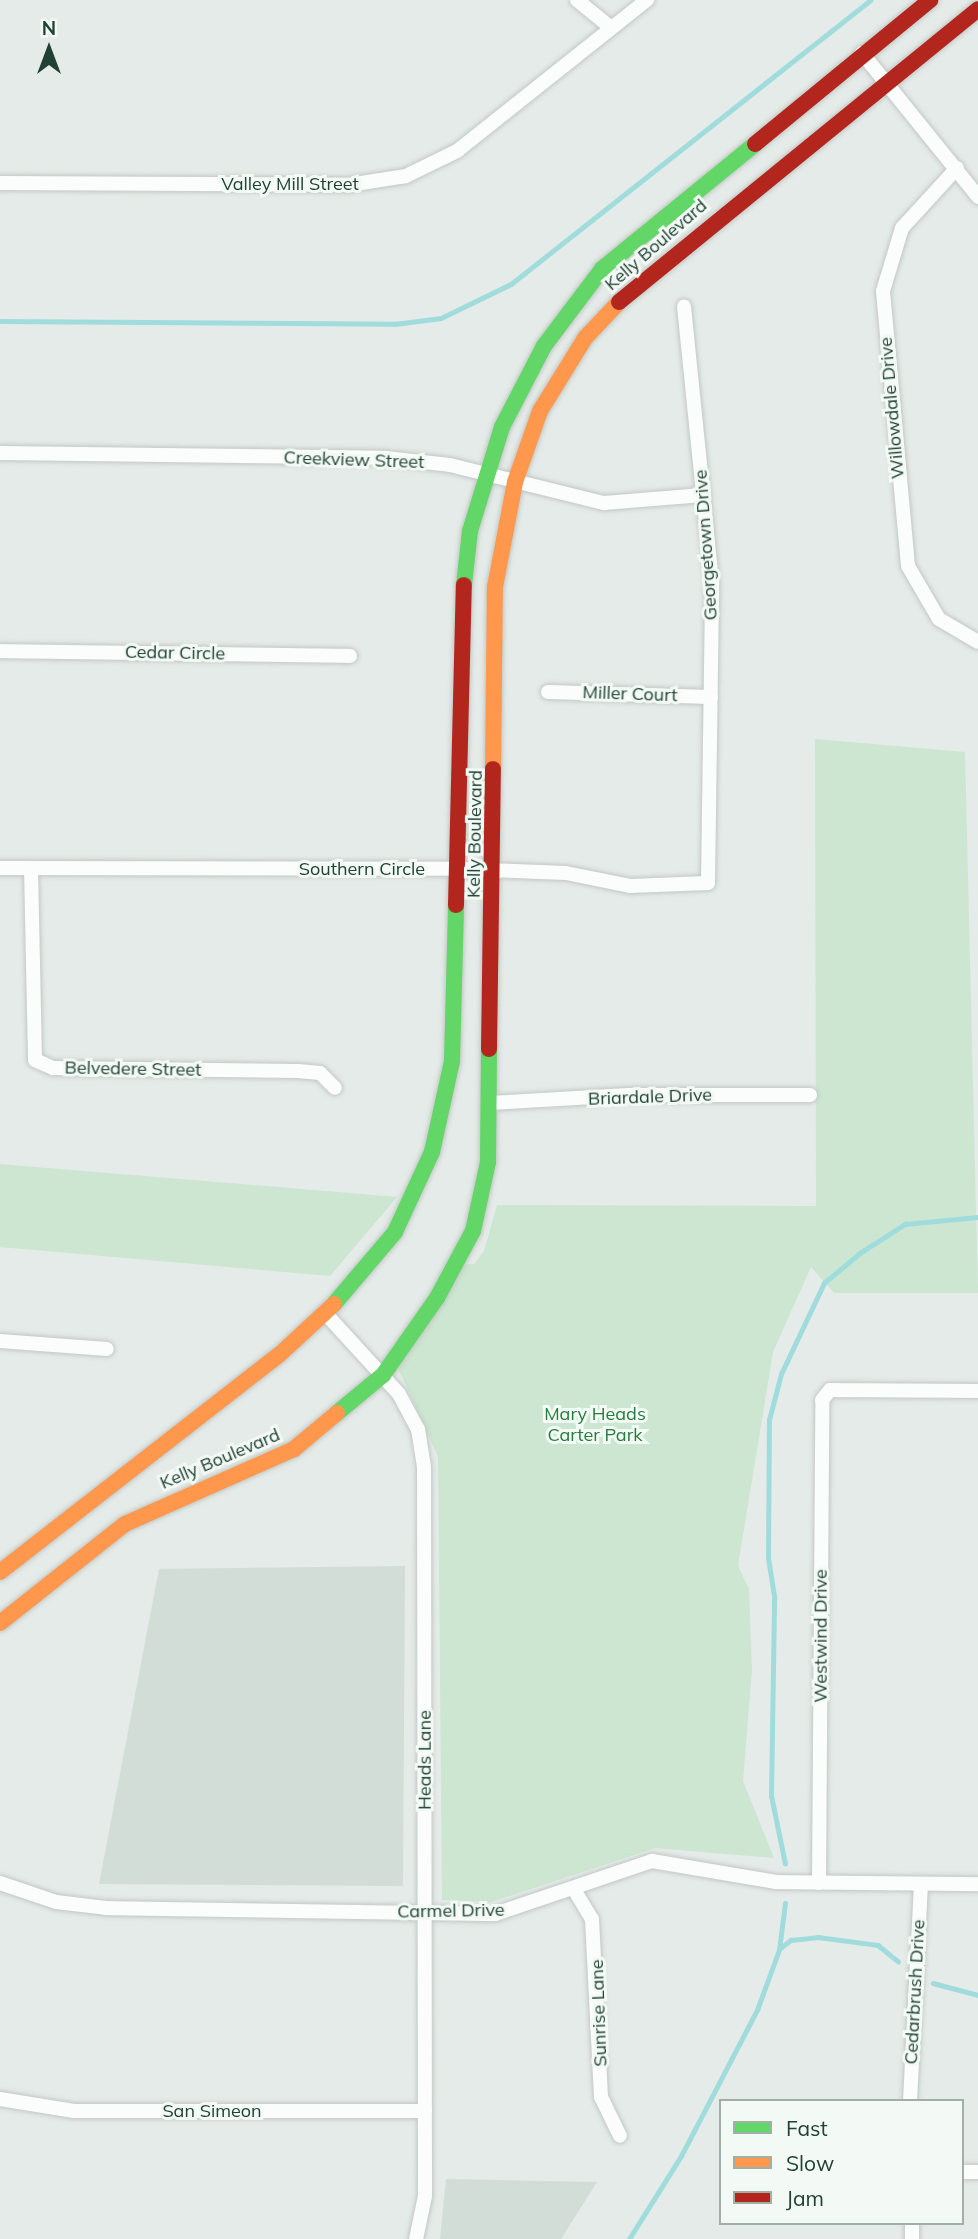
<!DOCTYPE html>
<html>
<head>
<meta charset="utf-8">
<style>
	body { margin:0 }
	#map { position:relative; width:978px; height:2239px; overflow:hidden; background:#e5ebe8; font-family:Mulish,sans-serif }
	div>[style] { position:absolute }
	.built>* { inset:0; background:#d2ddd7 }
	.green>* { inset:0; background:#cce6d1 }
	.stream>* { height:4.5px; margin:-2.25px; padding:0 2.25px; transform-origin:2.25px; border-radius:2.25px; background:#a1dcdd }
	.roads { filter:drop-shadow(0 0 2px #c2c8c5) drop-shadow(0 0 2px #c2c8c5) }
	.street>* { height:14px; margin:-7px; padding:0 7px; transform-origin:7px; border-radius:7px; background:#fbfcfc }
	.fast>* { height:16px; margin:-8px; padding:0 8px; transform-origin:8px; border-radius:8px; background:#63d668 }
	.slow>* { height:16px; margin:-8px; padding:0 8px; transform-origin:8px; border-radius:8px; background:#ff974d }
	.jam>* { height:16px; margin:-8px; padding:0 8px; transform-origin:8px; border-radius:8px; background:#b3261e }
	span { translate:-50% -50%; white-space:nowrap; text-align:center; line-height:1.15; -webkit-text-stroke:6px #f3faf5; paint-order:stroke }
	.street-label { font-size:18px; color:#204133 }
	.park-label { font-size:18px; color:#257c3b }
	.legend { position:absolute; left:719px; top:2099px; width:245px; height:126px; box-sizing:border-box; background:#f3faf5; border:2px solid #9fb0a7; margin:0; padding:9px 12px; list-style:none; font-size:21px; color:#204133 }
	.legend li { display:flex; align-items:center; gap:14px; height:35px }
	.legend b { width:35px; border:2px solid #9fb0a7 }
	.north { position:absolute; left:14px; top:14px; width:70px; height:70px; -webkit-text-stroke:5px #f3faf5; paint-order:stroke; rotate:0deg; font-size:19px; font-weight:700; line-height:28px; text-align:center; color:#204133 }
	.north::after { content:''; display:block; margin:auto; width:24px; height:32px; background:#204133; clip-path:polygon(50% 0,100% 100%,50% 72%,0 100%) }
</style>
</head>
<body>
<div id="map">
	<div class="built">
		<i style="clip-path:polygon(405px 1566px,403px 1886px,99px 1884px,159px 1569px)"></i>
		<i style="clip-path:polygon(446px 2179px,597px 2182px,561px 2239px,440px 2239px)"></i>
	</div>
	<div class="green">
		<i style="clip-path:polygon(815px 739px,965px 752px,978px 1293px,834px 1293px,811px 1267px,773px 1352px,738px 1566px,749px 1589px,752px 1670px,743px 1781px,774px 1858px,655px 1848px,491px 1902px,442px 1900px,438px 1457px,398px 1368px,460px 1265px,474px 1264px,484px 1251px,497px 1205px,816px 1206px)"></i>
		<i style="clip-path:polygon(0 1164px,397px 1197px,330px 1276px,0 1247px)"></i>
	</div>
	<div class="stream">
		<i style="left:0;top:321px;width:395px;rotate:0.4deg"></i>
		<i style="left:395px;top:324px;width:46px;rotate:-7.4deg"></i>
		<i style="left:441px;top:318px;width:78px;rotate:-25.9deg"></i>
		<i style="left:511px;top:284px;width:458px;rotate:-38.3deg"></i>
		<i style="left:785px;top:1864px;width:69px;rotate:-101.6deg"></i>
		<i style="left:771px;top:1796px;width:200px;rotate:-89.1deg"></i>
		<i style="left:774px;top:1596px;width:39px;rotate:-99deg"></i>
		<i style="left:768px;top:1557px;width:137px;rotate:-89.6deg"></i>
		<i style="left:769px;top:1420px;width:48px;rotate:-75.4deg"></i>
		<i style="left:781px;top:1374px;width:101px;rotate:-64.7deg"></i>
		<i style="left:824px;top:1283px;width:47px;rotate:-39.8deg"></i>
		<i style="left:860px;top:1253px;width:54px;rotate:-32.8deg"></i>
		<i style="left:905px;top:1224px;width:73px;rotate:-5.5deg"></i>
		<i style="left:779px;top:1949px;width:15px;rotate:-37deg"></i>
		<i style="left:791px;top:1940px;width:27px;rotate:-6deg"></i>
		<i style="left:818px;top:1937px;width:61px;rotate:7.6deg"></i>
		<i style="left:878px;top:1945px;width:26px;rotate:39deg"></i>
		<i style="left:933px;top:1983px;width:47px;rotate:14.9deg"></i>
		<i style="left:629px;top:2239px;width:98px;rotate:-57.9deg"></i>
		<i style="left:681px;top:2156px;width:165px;rotate:-62.5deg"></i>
		<i style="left:757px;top:2010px;width:64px;rotate:-69.9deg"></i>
		<i style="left:779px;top:1950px;width:47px;rotate:-82.7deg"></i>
	</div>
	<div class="roads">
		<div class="street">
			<i style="left:577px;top:0;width:43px;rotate:39.3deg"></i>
			<i style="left:862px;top:53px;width:185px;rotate:51.1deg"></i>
			<i style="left:957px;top:168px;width:81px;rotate:132.5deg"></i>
			<i style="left:902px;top:228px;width:66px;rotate:106.8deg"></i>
			<i style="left:883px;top:291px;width:276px;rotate:84.8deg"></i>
			<i style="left:908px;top:566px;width:61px;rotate:59.7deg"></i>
			<i style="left:939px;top:619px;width:45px;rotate:30.5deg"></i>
			<i style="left:0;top:183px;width:348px;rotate:0.3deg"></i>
			<i style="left:348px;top:185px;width:59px;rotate:-8.8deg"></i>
			<i style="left:406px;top:176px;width:57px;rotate:-26.1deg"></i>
			<i style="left:457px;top:151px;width:243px;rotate:-38.5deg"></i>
			<i style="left:0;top:453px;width:385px;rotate:0.7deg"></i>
			<i style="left:385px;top:458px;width:65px;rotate:6.1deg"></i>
			<i style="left:450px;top:465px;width:159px;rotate:13.9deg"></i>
			<i style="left:604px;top:503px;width:99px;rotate:-4.6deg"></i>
			<i style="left:0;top:651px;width:350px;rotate:0.8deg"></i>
			<i style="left:548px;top:692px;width:163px;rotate:1.8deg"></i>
			<i style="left:0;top:868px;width:461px;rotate:0.1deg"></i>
			<i style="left:461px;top:869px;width:105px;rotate:2.2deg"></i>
			<i style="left:566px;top:873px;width:65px;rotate:11.5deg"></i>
			<i style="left:630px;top:886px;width:78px;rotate:-2.2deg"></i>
			<i style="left:708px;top:883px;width:301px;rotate:-89.2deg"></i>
			<i style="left:712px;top:582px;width:277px;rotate:-95.8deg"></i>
			<i style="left:31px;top:868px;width:192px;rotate:88.8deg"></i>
			<i style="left:35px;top:1060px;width:20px;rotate:24deg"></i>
			<i style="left:53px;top:1068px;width:245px;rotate:0.7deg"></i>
			<i style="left:298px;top:1071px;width:22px;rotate:5deg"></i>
			<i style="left:320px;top:1073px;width:21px;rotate:45deg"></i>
			<i style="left:490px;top:1103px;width:138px;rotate:-3.3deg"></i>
			<i style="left:628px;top:1095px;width:182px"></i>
			<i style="left:326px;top:1314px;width:108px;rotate:47.6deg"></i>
			<i style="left:399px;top:1394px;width:40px;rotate:62deg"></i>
			<i style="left:418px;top:1429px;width:38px;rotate:81deg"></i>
			<i style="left:424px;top:1467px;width:729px;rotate:89.92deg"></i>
			<i style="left:425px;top:2196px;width:44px;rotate:101.8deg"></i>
			<i style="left:0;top:1341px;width:107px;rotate:4.3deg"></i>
			<i style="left:0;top:1883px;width:59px;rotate:18.7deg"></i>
			<i style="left:56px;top:1902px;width:50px;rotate:6.8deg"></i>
			<i style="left:106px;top:1908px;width:389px;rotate:0.9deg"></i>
			<i style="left:495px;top:1914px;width:166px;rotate:-18.7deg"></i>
			<i style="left:652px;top:1861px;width:126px;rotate:9.6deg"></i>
			<i style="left:776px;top:1882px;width:202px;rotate:0.6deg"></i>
			<i style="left:819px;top:1883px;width:483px;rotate:-89.6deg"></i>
			<i style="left:822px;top:1400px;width:13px;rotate:-51deg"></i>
			<i style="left:830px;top:1390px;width:148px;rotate:0.4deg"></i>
			<i style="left:575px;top:1891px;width:33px;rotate:59deg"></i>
			<i style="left:592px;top:1919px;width:178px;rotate:87.1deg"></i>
			<i style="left:601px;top:2097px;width:43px;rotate:64deg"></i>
			<i style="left:0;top:2099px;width:75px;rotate:9.2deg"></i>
			<i style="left:74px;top:2111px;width:351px"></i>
			<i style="left:910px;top:2101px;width:217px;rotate:-87.1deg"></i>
			<i style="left:962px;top:2172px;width:16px"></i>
			<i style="left:912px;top:2223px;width:16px;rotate:90deg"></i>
		</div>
		<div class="fast">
			<i style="left:464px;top:585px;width:54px;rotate:-83.7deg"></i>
			<i style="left:470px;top:531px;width:109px;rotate:-72.9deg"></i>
			<i style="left:502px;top:427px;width:91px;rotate:-62.6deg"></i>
			<i style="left:544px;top:346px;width:96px;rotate:-53deg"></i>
			<i style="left:602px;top:269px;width:198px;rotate:-39.2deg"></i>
			<i style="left:334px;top:1304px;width:94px;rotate:-49.7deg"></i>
			<i style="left:395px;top:1232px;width:88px;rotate:-65.2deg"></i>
			<i style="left:432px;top:1152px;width:93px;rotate:-77.6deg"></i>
			<i style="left:452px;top:1061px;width:156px;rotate:-88.5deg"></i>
			<i style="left:337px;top:1413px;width:60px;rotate:-39.6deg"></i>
			<i style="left:383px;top:1375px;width:94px;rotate:-55deg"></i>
			<i style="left:437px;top:1298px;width:76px;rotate:-61.8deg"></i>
			<i style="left:473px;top:1231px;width:71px;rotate:-77.7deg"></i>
			<i style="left:488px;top:1162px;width:113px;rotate:-89.5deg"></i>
		</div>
		<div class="slow">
			<i style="left:493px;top:769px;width:182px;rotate:-89.4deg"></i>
			<i style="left:495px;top:587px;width:107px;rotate:-79.2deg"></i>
			<i style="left:515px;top:482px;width:75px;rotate:-70.6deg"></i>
			<i style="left:540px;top:411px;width:86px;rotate:-58.3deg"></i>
			<i style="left:585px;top:338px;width:50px;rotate:-46.6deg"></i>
			<i style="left:0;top:1572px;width:353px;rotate:-37.9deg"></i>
			<i style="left:279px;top:1355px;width:75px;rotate:-42.8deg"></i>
			<i style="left:0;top:1623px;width:159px;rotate:-38.4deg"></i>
			<i style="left:125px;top:1524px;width:185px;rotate:-23.9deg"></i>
			<i style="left:294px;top:1449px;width:56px;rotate:-39.9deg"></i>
		</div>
		<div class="jam">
			<i style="left:755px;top:144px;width:227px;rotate:-39.4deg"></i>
			<i style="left:619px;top:302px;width:463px;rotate:-39.2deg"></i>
			<i style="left:456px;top:905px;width:320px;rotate:-88.6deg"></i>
			<i style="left:489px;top:1049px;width:280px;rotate:-89.2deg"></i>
		</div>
	</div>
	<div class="street-label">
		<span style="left:290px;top:184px">Valley Mill Street</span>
		<span style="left:656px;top:245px;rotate:-41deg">Kelly Boulevard</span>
		<span style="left:892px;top:408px;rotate:-95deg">Willowdale Drive</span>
		<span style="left:354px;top:460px;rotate:2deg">Creekview Street</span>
		<span style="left:706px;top:545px;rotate:-94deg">Georgetown Drive</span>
		<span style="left:175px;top:653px;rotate:1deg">Cedar Circle</span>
		<span style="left:630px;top:694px;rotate:2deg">Miller Court</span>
		<span style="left:475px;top:834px;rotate:-89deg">Kelly Boulevard</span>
		<span style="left:362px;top:869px">Southern Circle</span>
		<span style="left:133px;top:1069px;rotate:1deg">Belvedere Street</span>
		<span style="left:650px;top:1097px;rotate:-2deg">Briardale Drive</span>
		<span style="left:220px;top:1459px;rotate:-23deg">Kelly Boulevard</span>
		<span style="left:821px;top:1636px;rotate:-90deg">Westwind Drive</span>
		<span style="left:425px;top:1760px;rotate:-90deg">Heads Lane</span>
		<span style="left:451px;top:1911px;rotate:-1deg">Carmel Drive</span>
		<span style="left:915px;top:1992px;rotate:-87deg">Cedarbrush Drive</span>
		<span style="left:599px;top:2013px;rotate:-92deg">Sunrise Lane</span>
		<span style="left:212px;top:2111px">San Simeon</span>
	</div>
	<div class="park-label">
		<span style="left:595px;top:1425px">Mary Heads<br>Carter Park</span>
	</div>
	<ul class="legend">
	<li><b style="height:9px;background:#63d668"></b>Fast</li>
	<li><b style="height:9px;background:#ff974d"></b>Slow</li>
	<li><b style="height:9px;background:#b3261e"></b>Jam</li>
	</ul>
	<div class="north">N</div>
</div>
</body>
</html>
